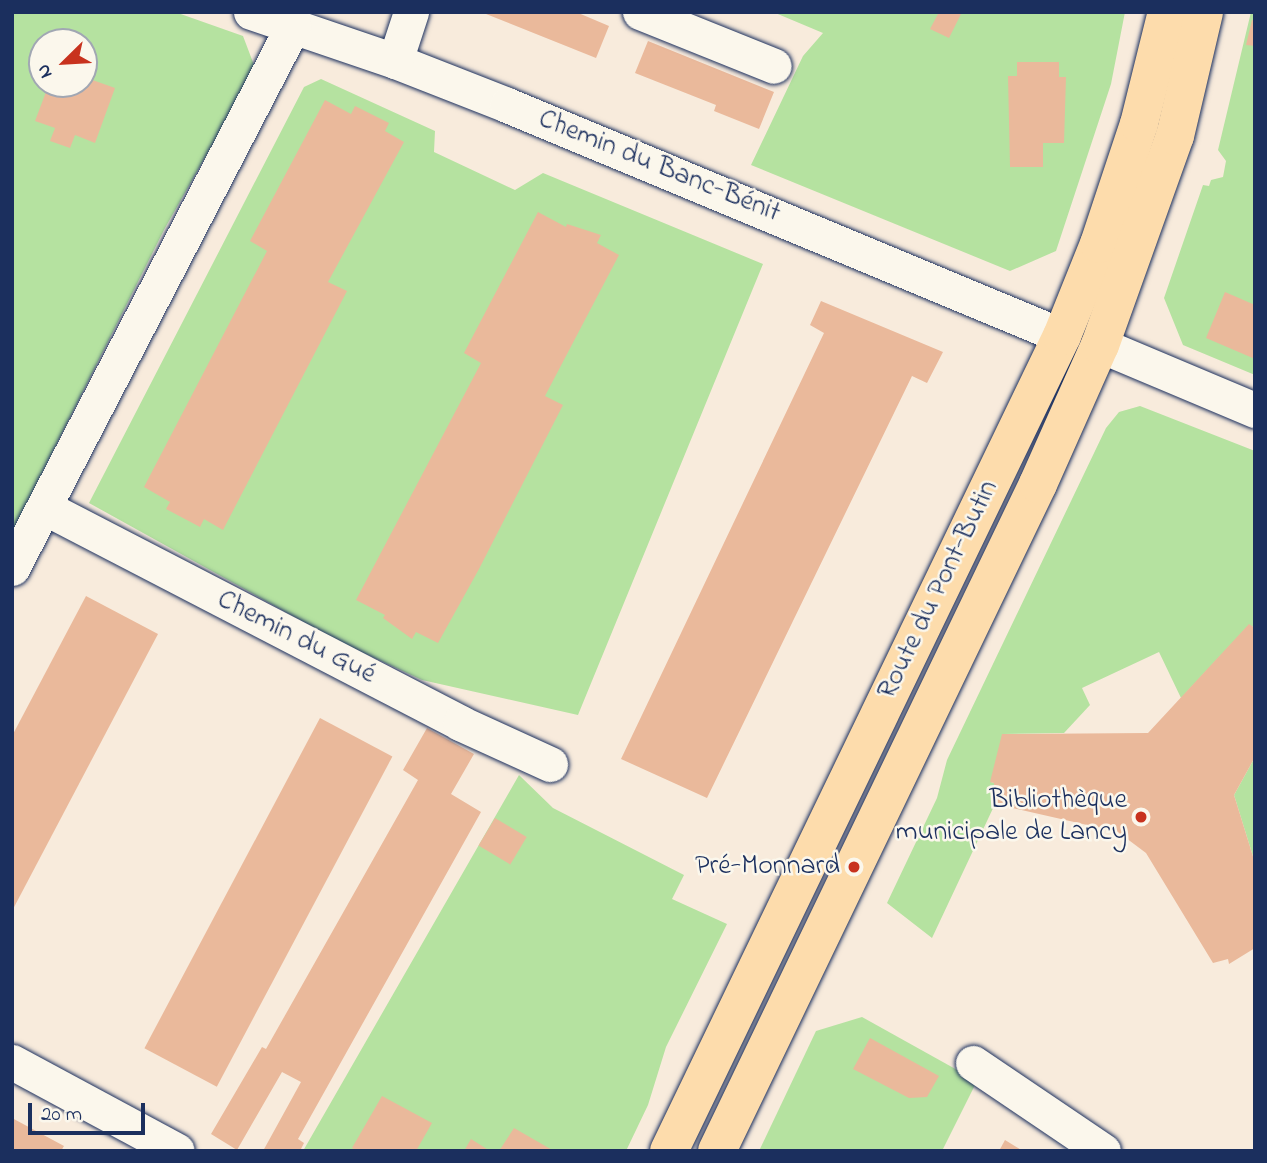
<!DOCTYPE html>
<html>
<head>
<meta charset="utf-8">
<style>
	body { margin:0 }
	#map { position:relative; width:1267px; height:1163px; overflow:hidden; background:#f8ebdc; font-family:"Indie Flower",sans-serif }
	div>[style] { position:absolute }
	.green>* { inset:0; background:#b5e2a0 }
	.building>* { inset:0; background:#eab99b; transform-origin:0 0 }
	.roads { filter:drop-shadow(0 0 2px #1b2f5e) drop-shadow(0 0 2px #1b2f5e) }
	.minor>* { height:35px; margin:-17.5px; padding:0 17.5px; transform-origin:17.5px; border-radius:17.5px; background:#fbf7ec }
	.primary>* { height:38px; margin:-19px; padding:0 19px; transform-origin:19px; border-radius:19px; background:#fddcac }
	.dots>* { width:19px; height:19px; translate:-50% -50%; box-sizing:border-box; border:4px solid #fbf7ec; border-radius:50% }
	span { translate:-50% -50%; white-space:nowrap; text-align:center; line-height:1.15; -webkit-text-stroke:5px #fbf7ec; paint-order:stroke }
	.street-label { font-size:28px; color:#1b2f5e }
	.poi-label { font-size:28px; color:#1b2f5e }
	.right { translate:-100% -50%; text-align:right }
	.frame { position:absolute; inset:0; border:14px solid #1b2f5e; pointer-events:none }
	.north { position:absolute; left:28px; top:28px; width:70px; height:70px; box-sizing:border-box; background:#fbf7ec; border:2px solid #a1a7b3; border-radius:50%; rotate:246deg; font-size:19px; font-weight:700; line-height:28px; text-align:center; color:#1b2f5e }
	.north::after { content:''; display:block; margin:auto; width:24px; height:32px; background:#c8321e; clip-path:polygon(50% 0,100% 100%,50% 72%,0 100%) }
	.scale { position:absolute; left:28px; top:1103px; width:117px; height:32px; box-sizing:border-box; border:4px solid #1b2f5e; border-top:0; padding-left:9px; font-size:21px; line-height:24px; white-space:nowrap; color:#1b2f5e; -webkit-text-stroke:5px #fbf7ec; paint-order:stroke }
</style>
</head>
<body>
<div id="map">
	<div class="green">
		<i style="clip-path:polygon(evenodd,12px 12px,175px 12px,243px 36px,254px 65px,249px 80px,165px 228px,12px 533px,12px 12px,42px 42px,84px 42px,84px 84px,42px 84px,42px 42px)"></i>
		<i style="clip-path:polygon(773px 12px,1125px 12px,1111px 84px,1056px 251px,1010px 271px,751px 165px,803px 56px,823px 33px)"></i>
		<i style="clip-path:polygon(1251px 12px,1255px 12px,1255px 375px,1183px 345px,1164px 298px,1203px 185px,1209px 186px,1211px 180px,1223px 177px,1226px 161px,1218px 150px)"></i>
		<i style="clip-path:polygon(321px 79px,435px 131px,434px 152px,515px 190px,543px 173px,763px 264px,578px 715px,422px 680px,338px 641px,89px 503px,304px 87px)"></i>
		<i style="clip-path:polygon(1140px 406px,1255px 451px,1255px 628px,1249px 625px,1181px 698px,1159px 652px,1082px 688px,1090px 705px,1064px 733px,1003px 734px,991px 782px,994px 783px,995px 804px,932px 938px,887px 903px,937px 798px,947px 760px,1106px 428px,1119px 412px)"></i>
		<i style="clip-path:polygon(1255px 757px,1255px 863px,1234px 795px)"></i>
		<i style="clip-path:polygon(519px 775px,553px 808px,684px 875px,672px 899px,727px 924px,666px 1047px,648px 1105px,626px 1151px,303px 1151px)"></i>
		<i style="clip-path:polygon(862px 1017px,977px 1081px,942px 1151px,759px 1151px,816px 1031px)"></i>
	</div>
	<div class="building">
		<i style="clip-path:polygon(481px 12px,576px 12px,609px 26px,596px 58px)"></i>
		<i style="clip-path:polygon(939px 12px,962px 12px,949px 38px,930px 29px)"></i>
		<i style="clip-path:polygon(1252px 20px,1255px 21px,1255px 46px,1246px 45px)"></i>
		<i style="clip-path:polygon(648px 41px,774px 92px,759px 129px,714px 111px,716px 105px,635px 73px)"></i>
		<i style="clip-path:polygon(1017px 62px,1059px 62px,1059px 77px,1066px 77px,1064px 143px,1043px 143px,1043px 167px,1010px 167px,1008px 76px,1017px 76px)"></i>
		<i style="clip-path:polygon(84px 77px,115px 88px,95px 143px,75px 135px,70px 148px,50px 141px,55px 128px,35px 121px,49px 84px,84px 84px)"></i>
		<i style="clip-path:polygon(325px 100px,351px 114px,355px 106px,389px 123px,385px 131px,404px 142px,328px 282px,347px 291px,223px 530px,204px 519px,200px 527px,166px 509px,170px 502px,144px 487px,267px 251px,250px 241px)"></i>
		<i style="clip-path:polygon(538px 212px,566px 227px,567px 224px,601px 235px,597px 243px,619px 255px,545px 396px,563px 405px,479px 569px,438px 643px,416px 632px,412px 639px,383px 618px,385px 615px,356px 600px,481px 363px,464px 353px)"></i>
		<i style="clip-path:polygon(1225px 292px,1255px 305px,1255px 359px,1206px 338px)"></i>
		<i style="clip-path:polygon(821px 301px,943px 352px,927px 383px,912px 376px,707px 798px,621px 759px,824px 333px,810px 325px)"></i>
		<i style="clip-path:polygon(86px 596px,158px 634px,12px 911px,12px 736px)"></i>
		<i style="clip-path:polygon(1249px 624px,1255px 628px,1255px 757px,1234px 795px,1255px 863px,1255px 948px,1229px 964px,1228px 959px,1213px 963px,1146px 853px,1118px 832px,995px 804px,994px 783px,990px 782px,1002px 734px,1148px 733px)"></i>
		<i style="left:320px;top:718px;width:82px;height:374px;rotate:28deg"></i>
		<i style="clip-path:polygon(427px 728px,474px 754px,451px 794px,481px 812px,298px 1139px,304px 1143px,300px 1151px,263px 1151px,301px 1082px,282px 1072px,237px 1150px,211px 1134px,262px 1047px,266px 1049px,418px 780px,403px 770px)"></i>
		<i style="left:495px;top:818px;width:37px;height:32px;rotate:31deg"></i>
		<i style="clip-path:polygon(870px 1038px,939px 1076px,927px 1097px,909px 1098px,853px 1069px)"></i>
		<i style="clip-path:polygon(382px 1096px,432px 1123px,416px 1151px,358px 1151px,352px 1148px)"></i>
		<i style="clip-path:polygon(12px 1118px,64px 1146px,61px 1151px,12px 1151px)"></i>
		<i style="clip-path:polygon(514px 1128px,554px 1151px,499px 1151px)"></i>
		<i style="clip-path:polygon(471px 1139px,490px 1151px,464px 1151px)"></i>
		<i style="clip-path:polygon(1005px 1140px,1023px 1151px,999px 1151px)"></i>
	</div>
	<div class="roads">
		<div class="minor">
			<i style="left:251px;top:12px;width:152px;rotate:18.8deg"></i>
			<i style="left:395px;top:61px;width:120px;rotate:21.4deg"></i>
			<i style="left:507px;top:105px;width:601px;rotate:22.6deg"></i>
			<i style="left:640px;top:12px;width:144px;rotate:21.9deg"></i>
			<i style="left:395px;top:61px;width:52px;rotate:-71.9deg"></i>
			<i style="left:1100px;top:345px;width:168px;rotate:22.8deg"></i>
			<i style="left:44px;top:507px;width:469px;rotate:27.4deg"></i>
			<i style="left:460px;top:723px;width:99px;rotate:24.5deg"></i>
			<i style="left:12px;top:568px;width:611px;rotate:-62.6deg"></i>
			<i style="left:12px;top:1062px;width:187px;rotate:28.3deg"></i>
			<i style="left:973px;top:1063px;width:157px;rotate:34.1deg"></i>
		</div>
		<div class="primary">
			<i style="left:669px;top:1151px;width:905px;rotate:-64.26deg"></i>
			<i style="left:1062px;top:336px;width:99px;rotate:-68.1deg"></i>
			<i style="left:1099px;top:244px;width:126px;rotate:-71.6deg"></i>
			<i style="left:1139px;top:124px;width:115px;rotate:-76deg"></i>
			<i style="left:717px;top:1151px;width:740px;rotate:-64.3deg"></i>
			<i style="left:1038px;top:484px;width:152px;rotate:-66deg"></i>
			<i style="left:1100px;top:345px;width:222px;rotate:-70.3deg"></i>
			<i style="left:1175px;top:136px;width:127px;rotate:-76.8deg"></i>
		</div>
	</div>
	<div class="dots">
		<i style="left:1141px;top:817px;background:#c8321e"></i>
		<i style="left:854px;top:867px;background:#c8321e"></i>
	</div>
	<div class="street-label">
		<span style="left:659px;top:167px;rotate:22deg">Chemin du Banc-Bénit</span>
		<span style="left:939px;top:590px;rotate:-64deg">Route du Pont-Butin</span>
		<span style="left:296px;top:638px;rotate:27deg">Chemin du Gué</span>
	</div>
	<div class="poi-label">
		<span class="right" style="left:1127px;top:817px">Bibliothèque<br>municipale de Lancy</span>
		<span class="right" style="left:840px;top:867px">Pré-Monnard</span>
	</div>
	<div class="frame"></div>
	<div class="north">N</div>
	<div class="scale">20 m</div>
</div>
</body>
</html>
